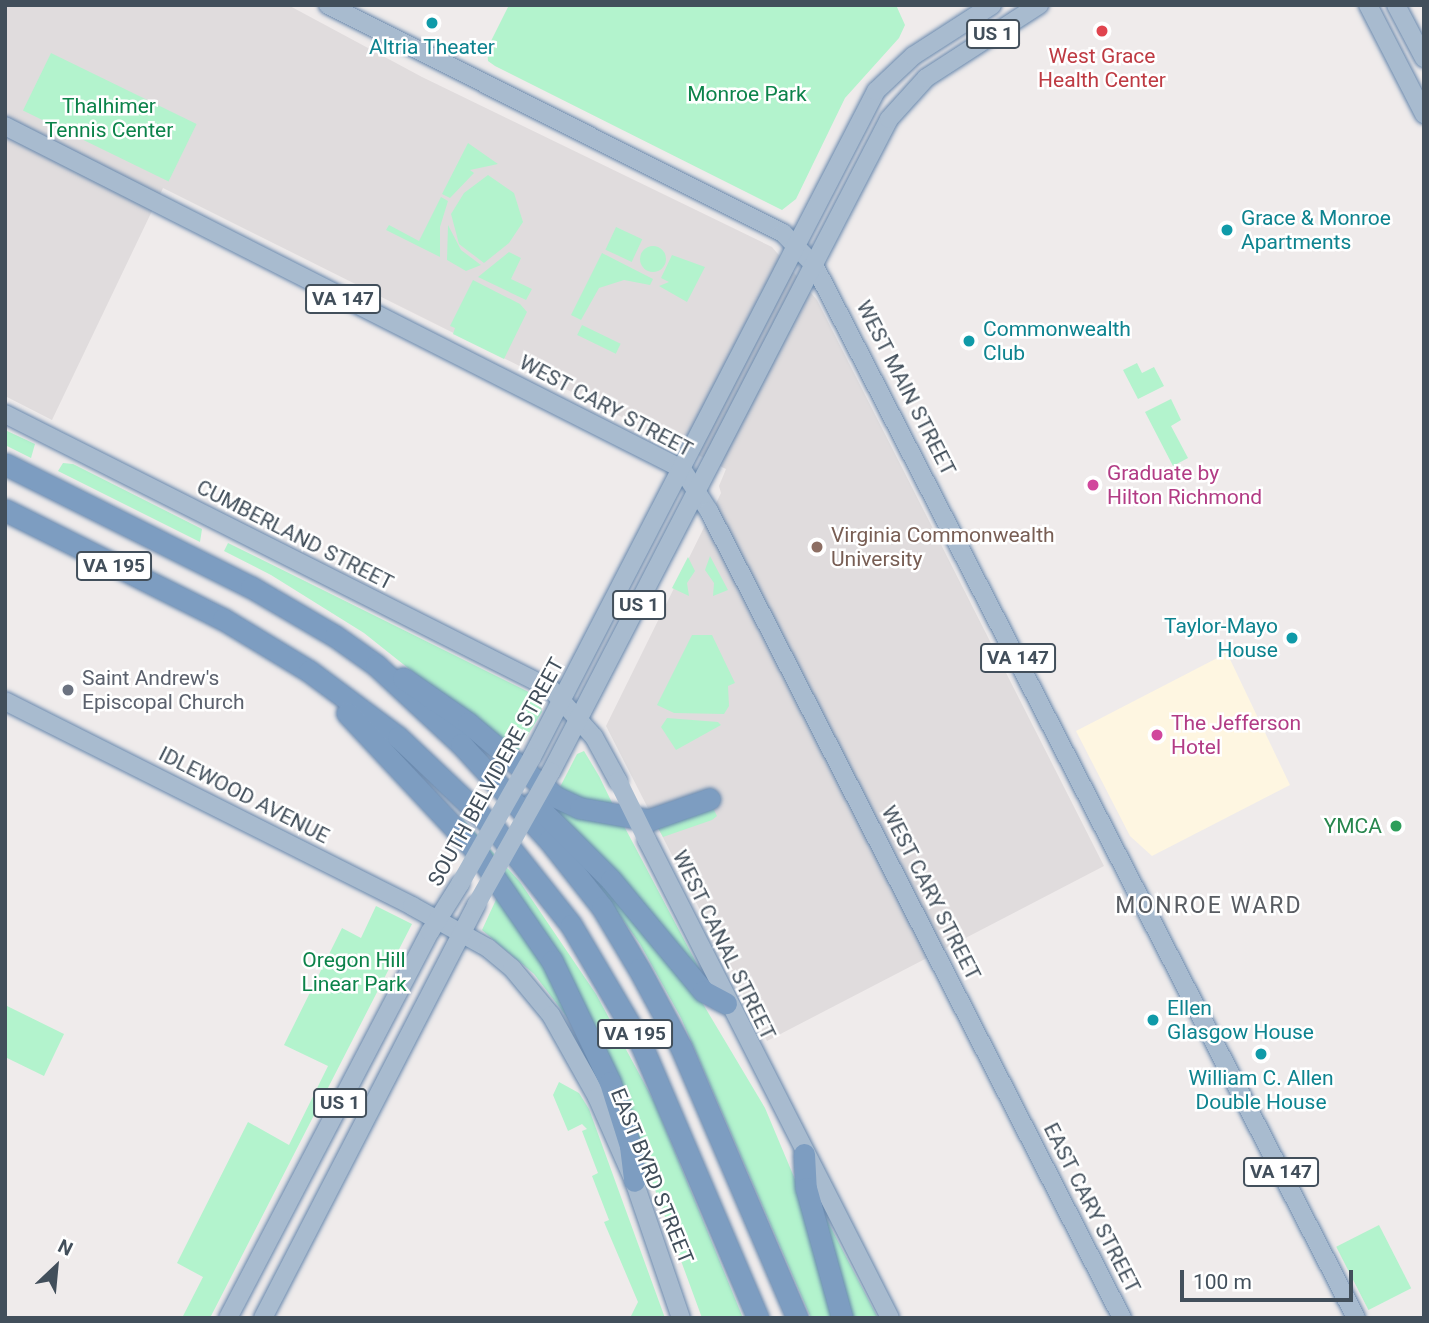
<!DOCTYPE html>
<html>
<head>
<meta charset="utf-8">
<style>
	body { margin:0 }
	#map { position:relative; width:1429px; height:1323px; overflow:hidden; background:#efebeb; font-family:Roboto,sans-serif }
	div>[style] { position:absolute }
	.commercial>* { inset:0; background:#fef6e1 }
	.education>* { inset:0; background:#e0dcdd }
	.green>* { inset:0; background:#b3f3cd; transform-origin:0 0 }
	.round { border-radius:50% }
	.roads { filter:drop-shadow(0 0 2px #6888ad) drop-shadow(0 0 2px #6888ad) }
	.major>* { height:18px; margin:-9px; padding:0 9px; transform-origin:9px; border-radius:9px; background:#a8bbcf }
	.highway>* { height:21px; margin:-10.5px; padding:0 10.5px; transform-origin:10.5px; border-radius:10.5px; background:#7d9dc1 }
	.major-bridge>* { height:18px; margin:-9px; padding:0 9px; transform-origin:9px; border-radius:9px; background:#a8bbcf }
	.dots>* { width:19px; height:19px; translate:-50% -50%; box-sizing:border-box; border:4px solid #fff; border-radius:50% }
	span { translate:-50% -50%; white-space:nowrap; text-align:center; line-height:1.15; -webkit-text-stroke:5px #fff; paint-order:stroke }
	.shield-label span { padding:2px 5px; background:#fff; border:2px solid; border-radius:5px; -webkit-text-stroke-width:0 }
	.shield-label { font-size:19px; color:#424f5b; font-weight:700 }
	.culture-label { font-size:21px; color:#0d838f }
	.left { translate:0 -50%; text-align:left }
	.right { translate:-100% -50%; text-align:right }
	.health-label { font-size:21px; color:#be3a42 }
	.park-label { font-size:21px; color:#0c834a }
	.street-label { font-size:21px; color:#424f5b }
	.hotel-label { font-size:21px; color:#b23c85 }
	.education-label { font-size:21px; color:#785e54 }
	.worship-label { font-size:21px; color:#5b616d }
	.leisure-label { font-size:21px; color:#27864d }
	.neighbourhood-label { font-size:23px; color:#585c62; letter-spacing:2px }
	.frame { position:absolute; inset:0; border:7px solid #424f5b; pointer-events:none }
	.north { position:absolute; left:21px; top:1232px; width:70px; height:70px; -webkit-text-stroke:5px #fff; paint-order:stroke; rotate:26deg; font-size:19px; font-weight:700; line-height:28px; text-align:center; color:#424f5b }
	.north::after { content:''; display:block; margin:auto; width:24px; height:32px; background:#424f5b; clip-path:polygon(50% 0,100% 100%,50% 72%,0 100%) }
	.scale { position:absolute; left:1180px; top:1270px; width:173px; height:32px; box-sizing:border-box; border:4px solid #424f5b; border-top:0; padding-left:9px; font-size:21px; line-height:24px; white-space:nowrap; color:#424f5b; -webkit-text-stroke:5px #fff; paint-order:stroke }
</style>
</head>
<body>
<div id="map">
	<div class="commercial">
		<i style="clip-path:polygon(1227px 653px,1290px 785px,1152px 856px,1130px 836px,1076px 731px)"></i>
	</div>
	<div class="education">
		<i style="clip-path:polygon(5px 5px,288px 5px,422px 77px,772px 247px,817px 300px,1104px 866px,767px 1041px,606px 726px,721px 493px,719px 486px,726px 469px,163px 188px,52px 420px,5px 396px)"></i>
	</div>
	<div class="green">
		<i style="clip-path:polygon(509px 5px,896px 5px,905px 25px,899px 38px,845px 98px,796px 199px,782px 210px,495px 66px,488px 61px,487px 49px)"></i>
		<i style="left:51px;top:53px;width:162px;height:64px;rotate:26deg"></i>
		<i style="clip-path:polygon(468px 143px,498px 164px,470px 170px,474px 173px,450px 198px,442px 194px)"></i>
		<i style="clip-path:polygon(488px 175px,514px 193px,523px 222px,509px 243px,484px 263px,459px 244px,451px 214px,464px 193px)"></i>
		<i style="clip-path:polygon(441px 197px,448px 201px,440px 227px,440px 257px,386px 230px,389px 225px,419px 241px)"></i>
		<i style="clip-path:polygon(448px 225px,461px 250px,481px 265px,466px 271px,447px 260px)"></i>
		<i style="left:616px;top:227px;width:29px;height:25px;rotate:25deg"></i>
		<i class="round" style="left:640px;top:246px;width:26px;height:26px"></i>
		<i style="clip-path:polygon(509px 252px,521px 258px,511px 279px,532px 289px,526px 300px,478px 277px)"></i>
		<i style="clip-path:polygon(602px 253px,653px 279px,650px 285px,624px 280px,599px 288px,581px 320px,571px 315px)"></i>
		<i style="clip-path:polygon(672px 255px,705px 267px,687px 302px,659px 286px,669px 282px,661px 278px)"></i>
		<i style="clip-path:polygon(473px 280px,520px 304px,527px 312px,504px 359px,453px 334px,455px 328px,450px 326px)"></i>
		<i style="left:582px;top:325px;width:43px;height:11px;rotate:26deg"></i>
		<i style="clip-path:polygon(1137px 363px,1142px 373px,1154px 367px,1164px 386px,1138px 399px,1123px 370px)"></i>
		<i style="clip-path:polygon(1171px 399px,1181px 420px,1171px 426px,1188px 458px,1173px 466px,1145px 412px)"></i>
		<i style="clip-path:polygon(5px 430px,35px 444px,31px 458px,5px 445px)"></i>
		<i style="clip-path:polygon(63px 463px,73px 464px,202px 529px,200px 542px,58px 471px)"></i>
		<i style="clip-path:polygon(228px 543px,539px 697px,542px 712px,516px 754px,364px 633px,271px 575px,224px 551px)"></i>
		<i style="clip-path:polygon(710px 556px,728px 590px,713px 596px,714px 583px,705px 570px)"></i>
		<i style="clip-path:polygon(688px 557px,695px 571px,687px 583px,689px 596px,672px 588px)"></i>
		<i style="clip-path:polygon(692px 635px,712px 635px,735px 683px,728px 686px,729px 706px,724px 714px,674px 713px,657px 705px)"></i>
		<i style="clip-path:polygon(667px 718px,718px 722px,721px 725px,676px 750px,661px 727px)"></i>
		<i style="clip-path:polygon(584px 751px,599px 776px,616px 811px,559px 789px,577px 754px)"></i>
		<i style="clip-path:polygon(553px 799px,581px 815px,624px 826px,707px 983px,548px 809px)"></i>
		<i style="clip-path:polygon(711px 804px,717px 816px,712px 820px,663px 837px,657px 826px)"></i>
		<i style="clip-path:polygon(460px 816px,520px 882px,596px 994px,655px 1103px,743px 1318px,702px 1318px,610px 1067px,508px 883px)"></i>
		<i style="clip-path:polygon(583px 864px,652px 937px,703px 1004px,765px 1108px,802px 1196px,836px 1318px,811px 1318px,681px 1018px,640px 944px)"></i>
		<i style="clip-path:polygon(500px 891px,528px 934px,570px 1021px,534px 974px,482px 930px)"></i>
		<i style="clip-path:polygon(376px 906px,412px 924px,210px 1318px,182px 1318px,203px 1277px,177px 1263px,248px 1122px,289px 1145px,328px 1066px,284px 1045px,342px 928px,361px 938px)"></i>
		<i style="clip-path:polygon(5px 1005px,64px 1034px,44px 1076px,5px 1057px)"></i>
		<i style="clip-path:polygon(559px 1082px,579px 1093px,589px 1109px,665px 1318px,630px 1318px,638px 1302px,604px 1222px,609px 1220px,592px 1176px,598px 1173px,582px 1131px,587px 1129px,582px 1124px,568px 1131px,553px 1095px)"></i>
		<i style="clip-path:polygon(816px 1199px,878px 1318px,849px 1318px)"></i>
		<i style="left:1379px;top:1225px;width:71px;height:48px;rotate:63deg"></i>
	</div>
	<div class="roads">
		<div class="major">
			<i style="left:328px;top:5px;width:509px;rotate:26.62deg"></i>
			<i style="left:783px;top:233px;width:45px;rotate:45.9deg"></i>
			<i style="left:814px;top:265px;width:1184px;rotate:62.76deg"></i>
			<i style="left:1368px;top:5px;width:123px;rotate:62.8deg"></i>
			<i style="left:1396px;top:5px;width:60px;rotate:62.2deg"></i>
			<i style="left:5px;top:126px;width:759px;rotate:26.87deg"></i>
			<i style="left:682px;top:469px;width:50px;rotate:57.3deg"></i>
			<i style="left:709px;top:511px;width:907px;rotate:62.9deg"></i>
			<i style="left:5px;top:414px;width:611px;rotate:26.73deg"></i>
			<i style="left:551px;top:689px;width:64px;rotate:48.1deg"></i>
			<i style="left:594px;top:737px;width:50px;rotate:61.4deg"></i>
			<i style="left:5px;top:701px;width:456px;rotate:26.7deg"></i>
			<i style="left:412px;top:906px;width:87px;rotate:28.9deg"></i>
			<i style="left:488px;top:948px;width:31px;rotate:40deg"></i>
			<i style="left:512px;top:968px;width:61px;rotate:50.3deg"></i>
			<i style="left:551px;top:1015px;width:94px;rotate:60.7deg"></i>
			<i style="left:597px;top:1097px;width:92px;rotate:66.2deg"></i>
			<i style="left:634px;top:1181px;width:145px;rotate:71.1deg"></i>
			<i style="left:532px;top:757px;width:750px;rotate:-62.68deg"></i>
			<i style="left:876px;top:91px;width:51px;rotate:-43.4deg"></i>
			<i style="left:913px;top:56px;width:94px;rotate:-32.8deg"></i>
			<i style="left:551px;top:772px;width:735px;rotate:-62.63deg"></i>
			<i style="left:889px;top:119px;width:55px;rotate:-47.9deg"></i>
			<i style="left:926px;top:78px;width:135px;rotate:-32.9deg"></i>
			<i style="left:647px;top:840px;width:536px;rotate:63.05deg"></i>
			<i style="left:228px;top:1318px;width:436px;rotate:-62.4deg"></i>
			<i style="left:430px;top:932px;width:57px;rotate:-58deg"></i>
			<i style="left:263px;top:1318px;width:465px;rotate:-62.7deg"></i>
		</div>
		<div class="highway">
			<i style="left:5px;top:464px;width:275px;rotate:26.6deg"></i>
			<i style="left:251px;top:587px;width:97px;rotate:30.3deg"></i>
			<i style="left:335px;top:636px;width:50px;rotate:35.3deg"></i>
			<i style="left:376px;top:665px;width:116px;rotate:42.9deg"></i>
			<i style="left:461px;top:744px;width:130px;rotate:47.5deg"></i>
			<i style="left:549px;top:840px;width:85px;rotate:51.7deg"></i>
			<i style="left:602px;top:907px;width:72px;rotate:59.2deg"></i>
			<i style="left:639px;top:969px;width:89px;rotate:61.7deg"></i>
			<i style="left:681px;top:1047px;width:295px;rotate:66.8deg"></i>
			<i style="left:5px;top:510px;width:244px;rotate:26.6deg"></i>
			<i style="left:223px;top:619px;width:100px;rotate:31.2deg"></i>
			<i style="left:309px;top:671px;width:111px;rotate:36.6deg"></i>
			<i style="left:398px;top:737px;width:134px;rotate:43.5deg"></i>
			<i style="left:495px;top:829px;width:122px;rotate:51.6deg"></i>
			<i style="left:571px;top:925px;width:138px;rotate:59.5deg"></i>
			<i style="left:641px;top:1044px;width:298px;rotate:66.9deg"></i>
			<i style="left:403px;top:678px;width:79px;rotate:34.7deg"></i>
			<i style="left:468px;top:723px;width:115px;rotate:40.1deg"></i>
			<i style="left:556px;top:797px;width:26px;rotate:25deg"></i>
			<i style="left:580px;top:808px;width:70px;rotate:9.9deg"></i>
			<i style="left:649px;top:820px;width:64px;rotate:-19.3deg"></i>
			<i style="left:347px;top:713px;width:190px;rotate:46.9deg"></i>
			<i style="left:477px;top:852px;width:132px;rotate:55.5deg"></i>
			<i style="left:552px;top:961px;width:134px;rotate:64.4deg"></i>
			<i style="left:610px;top:1082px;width:67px;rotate:72.6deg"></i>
			<i style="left:630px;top:1146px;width:35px;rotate:83deg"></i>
			<i style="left:533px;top:802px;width:110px;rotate:45deg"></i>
			<i style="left:611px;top:880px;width:144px;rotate:50.3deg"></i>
			<i style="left:703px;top:991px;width:26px;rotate:28deg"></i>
			<i style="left:804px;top:1154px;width:34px;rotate:87deg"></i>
			<i style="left:806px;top:1188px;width:135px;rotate:74.5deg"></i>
		</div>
	</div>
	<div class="major-bridge">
		<i style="left:618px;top:781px;width:66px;rotate:63.8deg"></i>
		<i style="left:460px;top:884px;width:146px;rotate:-60.4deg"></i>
		<i style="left:476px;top:905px;width:153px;rotate:-60.6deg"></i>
	</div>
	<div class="dots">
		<i style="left:432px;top:23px;background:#0f9aa8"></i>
		<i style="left:1102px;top:31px;background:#e0444e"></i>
		<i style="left:1227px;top:230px;background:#0f9aa8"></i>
		<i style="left:969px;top:341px;background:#0f9aa8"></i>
		<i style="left:1093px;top:485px;background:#d1479c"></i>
		<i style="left:817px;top:547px;background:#8d6e63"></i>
		<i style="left:1292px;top:638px;background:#0f9aa8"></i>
		<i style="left:68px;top:690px;background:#6b7280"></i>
		<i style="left:1157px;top:735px;background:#d1479c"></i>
		<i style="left:1396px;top:826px;background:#2e9e5b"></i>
		<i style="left:1153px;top:1020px;background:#0f9aa8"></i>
		<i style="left:1261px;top:1054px;background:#0f9aa8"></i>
	</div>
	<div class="shield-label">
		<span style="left:993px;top:34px">US 1</span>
		<span style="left:343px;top:299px">VA 147</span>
		<span style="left:114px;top:566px">VA 195</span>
		<span style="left:639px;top:605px">US 1</span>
		<span style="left:1018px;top:658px">VA 147</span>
		<span style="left:635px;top:1034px">VA 195</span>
		<span style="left:340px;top:1103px">US 1</span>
		<span style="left:1281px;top:1172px">VA 147</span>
	</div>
	<div class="culture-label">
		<span style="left:432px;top:47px">Altria Theater</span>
		<span class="left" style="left:1241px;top:230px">Grace &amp; Monroe<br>Apartments</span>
		<span class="left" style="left:983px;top:341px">Commonwealth<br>Club</span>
		<span class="right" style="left:1278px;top:638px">Taylor-Mayo<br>House</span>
		<span class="left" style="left:1167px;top:1020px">Ellen<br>Glasgow House</span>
		<span style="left:1261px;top:1090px">William C. Allen<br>Double House</span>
	</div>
	<div class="health-label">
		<span style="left:1102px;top:68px">West Grace<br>Health Center</span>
	</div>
	<div class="park-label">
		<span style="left:747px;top:94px">Monroe Park</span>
		<span style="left:109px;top:118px">Thalhimer<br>Tennis Center</span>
		<span style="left:354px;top:972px">Oregon Hill<br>Linear Park</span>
	</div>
	<div class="street-label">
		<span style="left:906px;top:388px;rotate:63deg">WEST MAIN STREET</span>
		<span style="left:606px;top:406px;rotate:28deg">WEST CARY STREET</span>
		<span style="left:295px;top:535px;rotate:27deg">CUMBERLAND STREET</span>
		<span style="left:496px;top:772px;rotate:-61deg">SOUTH BELVIDERE STREET</span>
		<span style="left:244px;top:795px;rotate:27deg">IDLEWOOD AVENUE</span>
		<span style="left:931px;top:893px;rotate:63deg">WEST CARY STREET</span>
		<span style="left:724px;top:945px;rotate:64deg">WEST CANAL STREET</span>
		<span style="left:652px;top:1176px;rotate:68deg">EAST BYRD STREET</span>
		<span style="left:1092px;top:1208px;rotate:63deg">EAST CARY STREET</span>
	</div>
	<div class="hotel-label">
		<span class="left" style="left:1107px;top:485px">Graduate by<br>Hilton Richmond</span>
		<span class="left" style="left:1171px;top:735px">The Jefferson<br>Hotel</span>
	</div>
	<div class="education-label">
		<span class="left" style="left:831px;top:547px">Virginia Commonwealth<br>University</span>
	</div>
	<div class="worship-label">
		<span class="left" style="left:82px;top:690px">Saint Andrew's<br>Episcopal Church</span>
	</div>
	<div class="leisure-label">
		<span class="right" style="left:1382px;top:826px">YMCA</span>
	</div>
	<div class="neighbourhood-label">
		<span style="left:1209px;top:906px">MONROE WARD</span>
	</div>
	<div class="frame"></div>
	<div class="north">N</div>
	<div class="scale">100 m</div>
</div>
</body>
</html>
